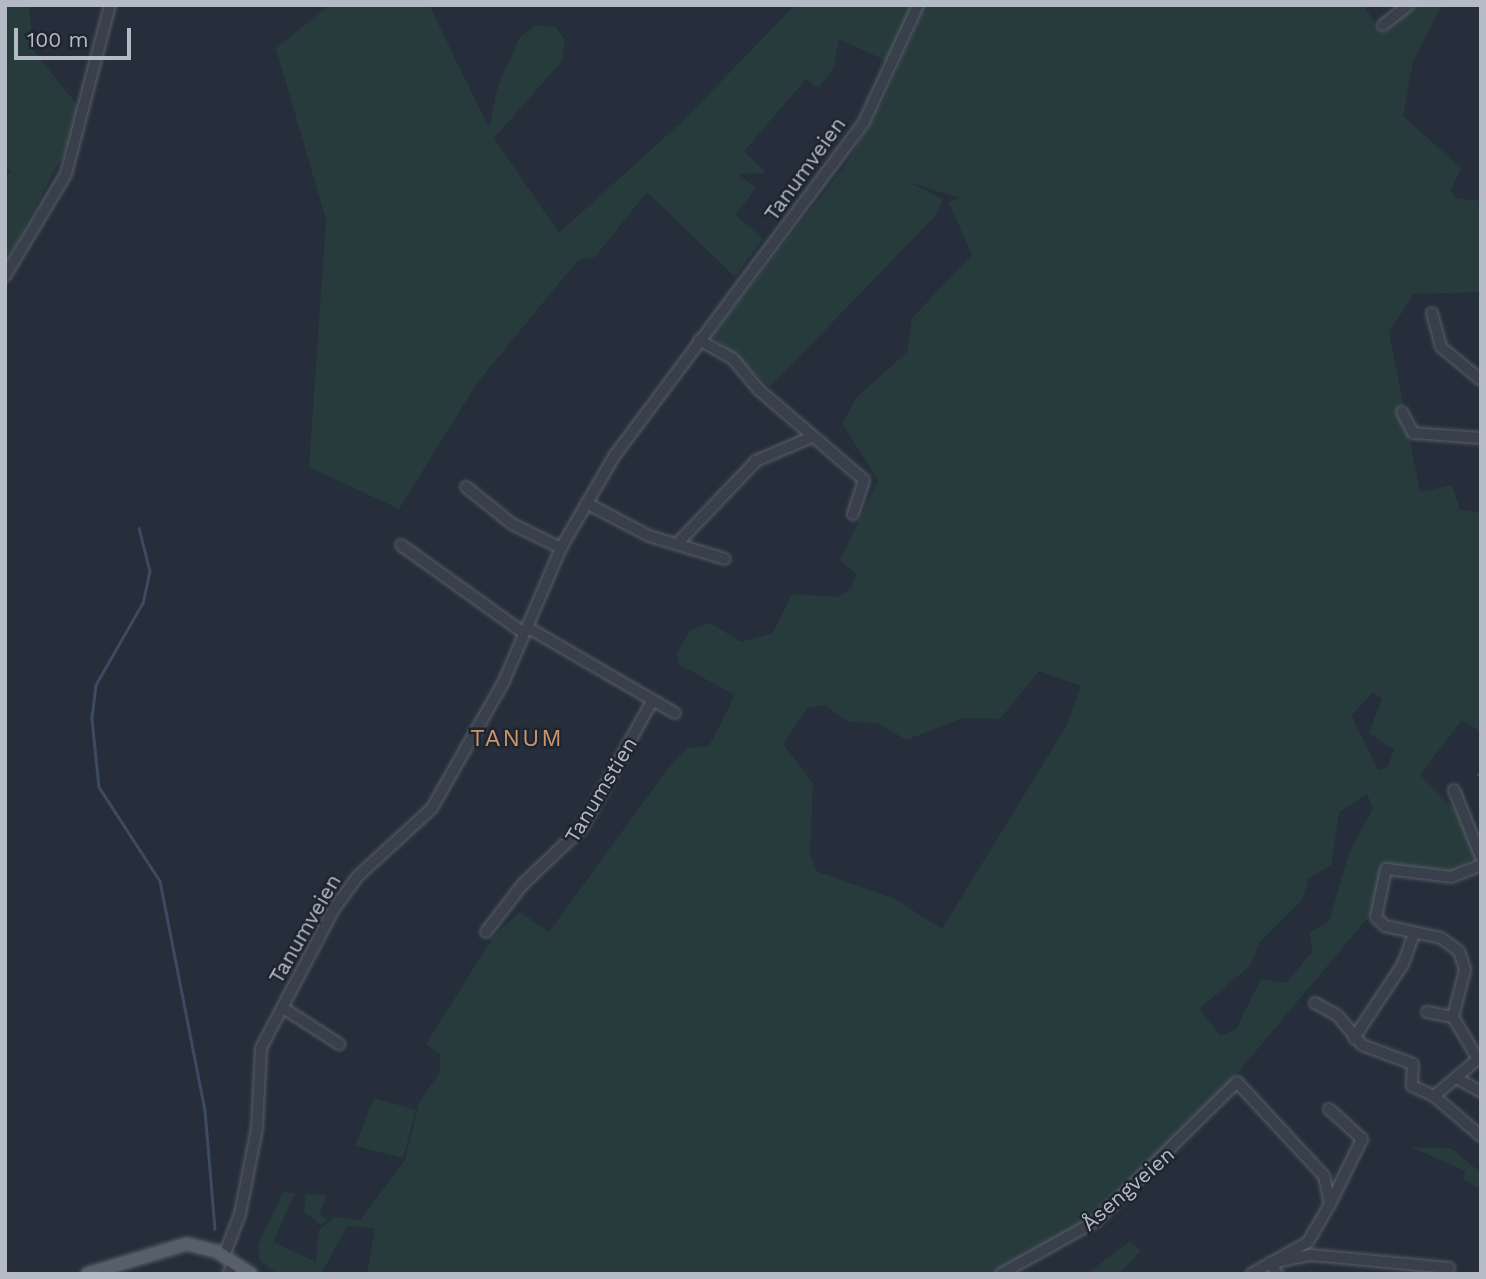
<!DOCTYPE html>
<html>
<head>
<meta charset="utf-8">
<style>
	body { margin:0 }
	#map { position:relative; width:1486px; height:1279px; overflow:hidden; background:#252e3a; font-family:"Work Sans",sans-serif }
	div>[style] { position:absolute }
	.green>* { inset:0; background:#283b3c }
	.stream>* { height:2.5px; margin:-1.25px; padding:0 1.25px; transform-origin:1.25px; border-radius:1.25px; background:#3d4b62 }
	.roads { filter:drop-shadow(0 0 2px #575e69) drop-shadow(0 0 2px #575e69) }
	.minor>* { height:10px; margin:-5px; padding:0 5px; transform-origin:5px; border-radius:5px; background:#39404b }
	.major>* { height:12px; margin:-6px; padding:0 6px; transform-origin:6px; border-radius:6px; background:#575f6b }
	span { translate:-50% -50%; white-space:nowrap; text-align:center; line-height:1.15; -webkit-text-stroke:5px #1e2530; paint-order:stroke }
	.street-label { font-size:21px; color:#b5bbc6 }
	.quarter-label { font-size:24px; color:#ca966b; letter-spacing:2px }
	.frame { position:absolute; inset:0; border:7px solid #b5bbc6; pointer-events:none }
	.scale { position:absolute; left:14px; top:28px; width:117px; height:32px; box-sizing:border-box; border:4px solid #b5bbc6; border-top:0; padding-left:9px; font-size:21px; line-height:24px; white-space:nowrap; color:#b5bbc6; -webkit-text-stroke:5px #1e2530; paint-order:stroke }
</style>
</head>
<body>
<div id="map">
	<div class="green">
		<i style="clip-path:polygon(5px 5px,29px 5px,33px 50px,78px 106px,72px 138px,5px 264px,5px 177px,11px 171px,5px 165px)"></i>
		<i style="clip-path:polygon(330px 5px,429px 5px,489px 128px,498px 86px,520px 37px,536px 25px,556px 27px,565px 40px,562px 61px,494px 138px,559px 233px,684px 120px,795px 5px,912px 5px,889px 62px,839px 39px,833px 69px,818px 88px,806px 79px,744px 151px,766px 173px,738px 174px,756px 188px,735px 215px,763px 238px,735px 277px,647px 192px,595px 257px,578px 260px,477px 383px,399px 509px,309px 467px,326px 220px,276px 48px)"></i>
		<i style="clip-path:polygon(evenodd,924px 5px,1364px 5px,1379px 31px,1414px 5px,1442px 5px,1413px 61px,1403px 116px,1461px 168px,1451px 190px,1455px 198px,1481px 201px,1481px 292px,1414px 294px,1389px 332px,1420px 492px,1452px 485px,1460px 510px,1481px 512px,1481px 732px,1462px 720px,1420px 775px,1460px 815px,1476px 855px,1449px 877px,1392px 865px,1371px 914px,1132px 1198px,998px 1274px,367px 1274px,375px 1228px,347px 1226px,321px 1274px,278px 1274px,260px 1261px,258px 1245px,283px 1192px,295px 1193px,273px 1242px,316px 1262px,318px 1231px,335px 1217px,360px 1220px,405px 1160px,419px 1103px,440px 1072px,440px 1054px,426px 1044px,494px 936px,520px 912px,549px 932px,669px 767px,688px 748px,709px 746px,735px 695px,678px 664px,677px 652px,691px 630px,710px 623px,741px 642px,773px 633px,792px 594px,839px 597px,851px 588px,856px 574px,840px 560px,878px 480px,842px 423px,857px 397px,907px 352px,912px 318px,972px 255px,949px 203px,959px 198px,906px 181px,943px 199px,936px 215px,770px 387px,712px 336px,847px 163px,885px 98px,924px 5px,1039px 671px,1081px 686px,1067px 725px,942px 929px,895px 899px,816px 871px,810px 852px,813px 783px,783px 744px,808px 708px,825px 705px,848px 722px,878px 723px,906px 740px,963px 718px,1000px 719px,1039px 671px,924px 5px,1373px 692px,1382px 699px,1369px 733px,1394px 750px,1387px 768px,1378px 770px,1351px 716px,1373px 692px,924px 5px,1367px 794px,1373px 808px,1350px 851px,1329px 921px,1310px 932px,1312px 952px,1286px 983px,1261px 979px,1236px 1029px,1221px 1036px,1199px 1009px,1251px 965px,1259px 943px,1303px 899px,1308px 879px,1331px 865px,1339px 812px,1367px 794px)"></i>
		<i style="clip-path:polygon(374px 1098px,416px 1110px,403px 1158px,355px 1146px)"></i>
		<i style="clip-path:polygon(1411px 1147px,1451px 1148px,1481px 1173px,1481px 1190px,1464px 1179px,1465px 1171px)"></i>
		<i style="clip-path:polygon(306px 1194px,327px 1195px,319px 1214px,328px 1220px,321px 1225px,304px 1212px)"></i>
		<i style="clip-path:polygon(1130px 1241px,1141px 1251px,1119px 1274px,1089px 1272px)"></i>
	</div>
	<div class="stream">
		<i style="left:139px;top:528px;width:44px;rotate:75.7deg"></i>
		<i style="left:150px;top:571px;width:33px;rotate:102deg"></i>
		<i style="left:143px;top:603px;width:95px;rotate:119.8deg"></i>
		<i style="left:96px;top:685px;width:34px;rotate:97deg"></i>
		<i style="left:92px;top:719px;width:68px;rotate:84.1deg"></i>
		<i style="left:99px;top:787px;width:112px;rotate:57deg"></i>
		<i style="left:160px;top:881px;width:233px;rotate:78.9deg"></i>
		<i style="left:205px;top:1110px;width:119px;rotate:85.2deg"></i>
		<i style="left:1478px;top:775px;width:3px"></i>
	</div>
	<div class="roads">
		<div class="minor">
			<i style="left:1383px;top:25px;width:33px;rotate:-38deg"></i>
			<i style="left:5px;top:276px;width:119px;rotate:-59.1deg"></i>
			<i style="left:66px;top:174px;width:175px;rotate:-75.4deg"></i>
			<i style="left:1432px;top:313px;width:35px;rotate:75deg"></i>
			<i style="left:1441px;top:347px;width:52px;rotate:39.5deg"></i>
			<i style="left:699px;top:340px;width:39px;rotate:29deg"></i>
			<i style="left:733px;top:359px;width:40px;rotate:50deg"></i>
			<i style="left:759px;top:390px;width:138px;rotate:40.6deg"></i>
			<i style="left:864px;top:480px;width:36px;rotate:108deg"></i>
			<i style="left:1402px;top:412px;width:24px;rotate:62deg"></i>
			<i style="left:1413px;top:433px;width:68px;rotate:4.2deg"></i>
			<i style="left:466px;top:487px;width:59px;rotate:38.8deg"></i>
			<i style="left:512px;top:524px;width:55px;rotate:26.1deg"></i>
			<i style="left:586px;top:503px;width:71px;rotate:27.6deg"></i>
			<i style="left:649px;top:536px;width:79px;rotate:16.8deg"></i>
			<i style="left:677px;top:544px;width:115px;rotate:-46.4deg"></i>
			<i style="left:756px;top:461px;width:61px;rotate:-23.2deg"></i>
			<i style="left:401px;top:545px;width:151px;rotate:35.6deg"></i>
			<i style="left:527px;top:627px;width:171px;rotate:30.2deg"></i>
			<i style="left:1454px;top:790px;width:72px;rotate:68.1deg"></i>
			<i style="left:1481px;top:865px;width:31px;rotate:158deg"></i>
			<i style="left:1452px;top:877px;width:66px;rotate:-173.1deg"></i>
			<i style="left:1386px;top:869px;width:49px;rotate:101.8deg"></i>
			<i style="left:1376px;top:917px;width:13px;rotate:45deg"></i>
			<i style="left:1385px;top:926px;width:57px;rotate:12.1deg"></i>
			<i style="left:1441px;top:938px;width:22px;rotate:36deg"></i>
			<i style="left:1459px;top:951px;width:20px;rotate:72deg"></i>
			<i style="left:1465px;top:970px;width:49px;rotate:104.3deg"></i>
			<i style="left:1453px;top:1017px;width:49px;rotate:59.2deg"></i>
			<i style="left:1478px;top:1059px;width:57px;rotate:139.9deg"></i>
			<i style="left:1434px;top:1096px;width:62px;rotate:40.4deg"></i>
			<i style="left:486px;top:932px;width:61px;rotate:-52.4deg"></i>
			<i style="left:523px;top:884px;width:81px;rotate:-43.5deg"></i>
			<i style="left:582px;top:828px;width:143px;rotate:-61.1deg"></i>
			<i style="left:1315px;top:1003px;width:25px;rotate:29deg"></i>
			<i style="left:1337px;top:1015px;width:39px;rotate:50deg"></i>
			<i style="left:1362px;top:1045px;width:54px;rotate:20.4deg"></i>
			<i style="left:1413px;top:1064px;width:22px;rotate:93deg"></i>
			<i style="left:1412px;top:1086px;width:24px;rotate:24deg"></i>
			<i style="left:283px;top:1008px;width:67px;rotate:32.7deg"></i>
			<i style="left:1427px;top:1012px;width:26px;rotate:11deg"></i>
			<i style="left:1354px;top:1038px;width:89px;rotate:-56.5deg"></i>
			<i style="left:1403px;top:964px;width:33px;rotate:-70deg"></i>
			<i style="left:1458px;top:1079px;width:26px;rotate:29deg"></i>
			<i style="left:1329px;top:1109px;width:45px;rotate:42.3deg"></i>
			<i style="left:1362px;top:1139px;width:72px;rotate:116.2deg"></i>
			<i style="left:224px;top:1256px;width:45px;rotate:-69.1deg"></i>
			<i style="left:240px;top:1214px;width:88px;rotate:-78.8deg"></i>
			<i style="left:257px;top:1128px;width:80px;rotate:-87.1deg"></i>
			<i style="left:261px;top:1048px;width:157px;rotate:-62.3deg"></i>
			<i style="left:334px;top:909px;width:39px;rotate:-54deg"></i>
			<i style="left:357px;top:877px;width:102px;rotate:-42.6deg"></i>
			<i style="left:432px;top:808px;width:146px;rotate:-60.4deg"></i>
			<i style="left:504px;top:681px;width:145px;rotate:-66.8deg"></i>
			<i style="left:561px;top:548px;width:108px;rotate:-59.9deg"></i>
			<i style="left:615px;top:455px;width:416px;rotate:-53.2deg"></i>
			<i style="left:864px;top:122px;width:129px;rotate:-65.2deg"></i>
			<i style="left:228px;top:1274px;width:13px;rotate:-61deg"></i>
			<i style="left:1001px;top:1274px;width:109px;rotate:-29.2deg"></i>
			<i style="left:1096px;top:1221px;width:198px;rotate:-44.6deg"></i>
			<i style="left:1237px;top:1082px;width:128px;rotate:47.2deg"></i>
			<i style="left:1324px;top:1176px;width:29px;rotate:78deg"></i>
			<i style="left:1330px;top:1204px;width:44px;rotate:120.1deg"></i>
			<i style="left:1308px;top:1242px;width:65px;rotate:150.7deg"></i>
			<i style="left:1277px;top:1274px;width:13px;rotate:-119deg"></i>
			<i style="left:1271px;top:1263px;width:41px;rotate:-11.3deg"></i>
			<i style="left:1311px;top:1255px;width:139px;rotate:5.4deg"></i>
		</div>
		<div class="major">
			<i style="left:87px;top:1274px;width:104px;rotate:-16.7deg"></i>
			<i style="left:187px;top:1244px;width:30px;rotate:14deg"></i>
			<i style="left:216px;top:1251px;width:42px;rotate:33.3deg"></i>
		</div>
	</div>
	<div class="street-label">
		<span style="left:805px;top:169px;rotate:-54deg">Tanumveien</span>
		<span style="left:601px;top:790px;rotate:-59deg">Tanumstien</span>
		<span style="left:305px;top:929px;rotate:-60deg">Tanumveien</span>
		<span style="left:1128px;top:1189px;rotate:-41deg">Åsengveien</span>
	</div>
	<div class="quarter-label">
		<span style="left:517px;top:739px">TANUM</span>
	</div>
	<div class="frame"></div>
	<div class="scale">100 m</div>
</div>
</body>
</html>
